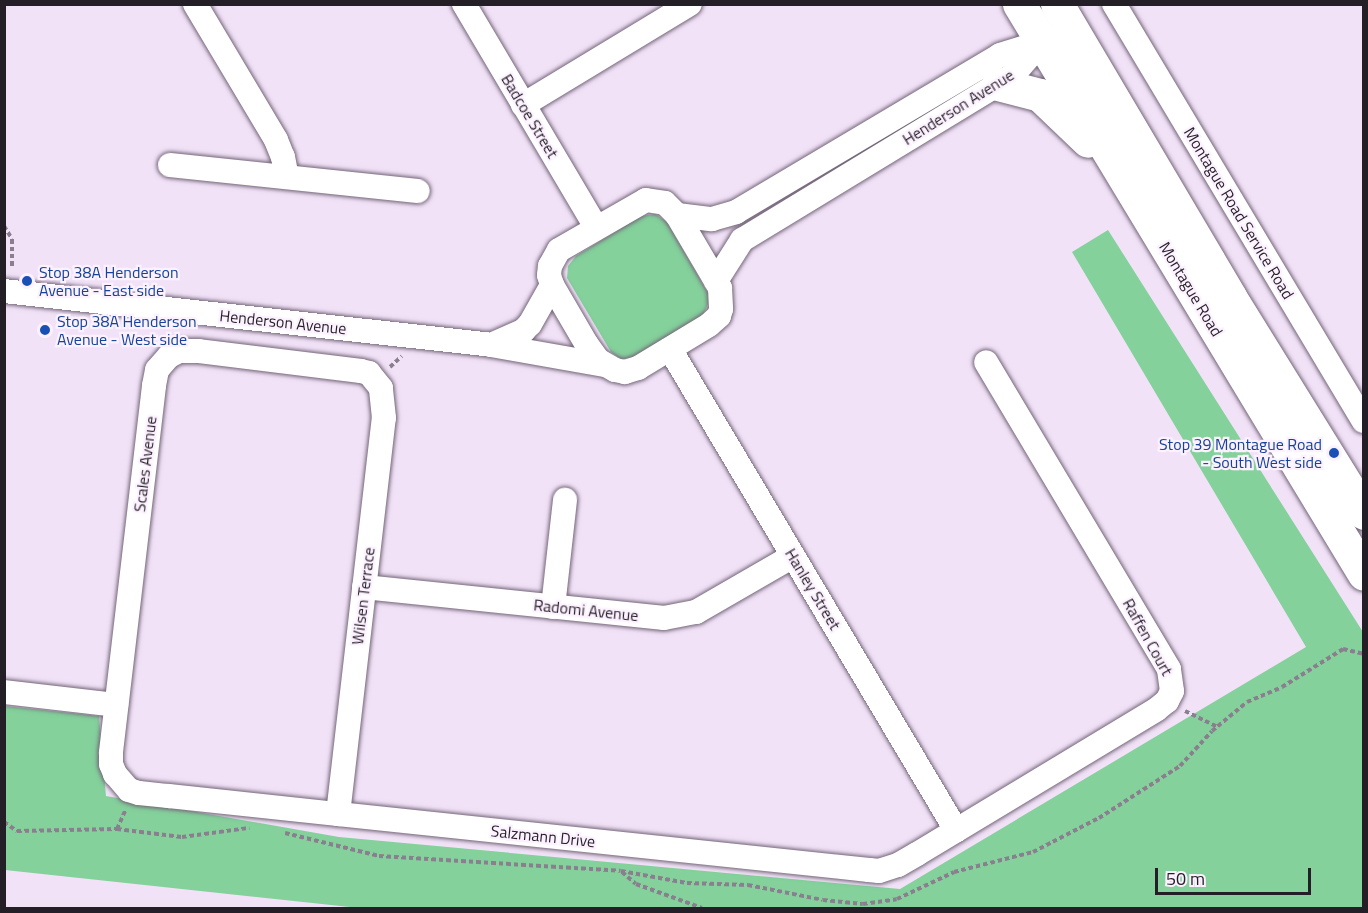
<!DOCTYPE html>
<html>
<head>
<meta charset="utf-8">
<style>
	body { margin:0 }
	#map { position:relative; width:1368px; height:913px; overflow:hidden; background:#f2e2f8; font-family:"Titillium Web",sans-serif }
	div>[style] { position:absolute }
	.green>* { inset:0; background:#84d19c }
	.path>* { height:4px; margin-top:-2px; transform-origin:0; background:repeating-linear-gradient(90deg,#8a7f8e 0 4.5px,transparent 0 7.5px) }
	.roads { filter:drop-shadow(0 0 2px #736578) drop-shadow(0 0 2px #736578) }
	.minor>* { height:24px; margin:-12px; padding:0 12px; transform-origin:12px; border-radius:12px; background:#fff }
	.secondary>* { height:33px; margin:-16.5px; padding:0 16.5px; transform-origin:16.5px; border-radius:16.5px; background:#fff }
	.dots>* { width:16px; height:16px; translate:-50% -50%; box-sizing:border-box; border:3px solid #fcf2ff; border-radius:50% }
	span { translate:-50% -50%; white-space:nowrap; text-align:center; line-height:1.15; -webkit-text-stroke:4.5px #fcf2ff; paint-order:stroke }
	.street-label { font-size:16px; color:#241e26 }
	.transit-label { font-size:16px; color:#164399 }
	.left { translate:0 -50%; text-align:left }
	.right { translate:-100% -50%; text-align:right }
	.frame { position:absolute; inset:0; border:6px solid #241e26; pointer-events:none }
	.scale { position:absolute; left:1155px; top:868px; width:156px; height:27px; box-sizing:border-box; border:3px solid #241e26; border-top:0; padding-left:8px; font-size:18px; line-height:21px; white-space:nowrap; color:#241e26; -webkit-text-stroke:4px #fcf2ff; paint-order:stroke }
</style>
</head>
<body>
<div id="map">
	<div class="green">
		<i style="clip-path:polygon(655px 214px,667px 222px,708px 293px,708px 304px,703px 315px,632px 358px,621px 359px,611px 352px,567px 278px,568px 266px,576px 256px,641px 216px)"></i>
		<i style="clip-path:polygon(1108px 230px,1363px 632px,1363px 908px,359px 908px,5px 870px,5px 706px,99px 716px,106px 796px,339px 837px,900px 889px,1306px 647px,1072px 252px)"></i>
	</div>
	<div class="path">
		<i style="left:4px;top:226px;width:15px;rotate:58deg"></i>
		<i style="left:12px;top:239px;width:30px;rotate:90deg"></i>
		<i style="left:390px;top:367px;width:16px;rotate:-43deg"></i>
		<i style="left:1185px;top:711px;width:37px;rotate:26deg"></i>
		<i style="left:4px;top:822px;width:16px;rotate:35deg"></i>
		<i style="left:17px;top:831px;width:100px;rotate:-1.1deg"></i>
		<i style="left:117px;top:829px;width:65px;rotate:7deg"></i>
		<i style="left:182px;top:837px;width:68px;rotate:-7.7deg"></i>
		<i style="left:117px;top:829px;width:20px;rotate:-66deg"></i>
		<i style="left:285px;top:833px;width:97px;rotate:13.7deg"></i>
		<i style="left:379px;top:856px;width:242px;rotate:3.5deg"></i>
		<i style="left:621px;top:871px;width:67px;rotate:10.3deg"></i>
		<i style="left:687px;top:883px;width:61px;rotate:1.9deg"></i>
		<i style="left:748px;top:885px;width:76px;rotate:11.3deg"></i>
		<i style="left:823px;top:900px;width:40px;rotate:5.7deg"></i>
		<i style="left:863px;top:904px;width:34px;rotate:-8deg"></i>
		<i style="left:897px;top:899px;width:63px;rotate:-25.3deg"></i>
		<i style="left:954px;top:872px;width:81px;rotate:-14.2deg"></i>
		<i style="left:1033px;top:852px;width:74px;rotate:-27.3deg"></i>
		<i style="left:1099px;top:818px;width:96px;rotate:-32.7deg"></i>
		<i style="left:1180px;top:766px;width:47px;rotate:-47.6deg"></i>
		<i style="left:1212px;top:731px;width:45px;rotate:-39.6deg"></i>
		<i style="left:1247px;top:702px;width:38px;rotate:-23deg"></i>
		<i style="left:1282px;top:687px;width:72px;rotate:-31.9deg"></i>
		<i style="left:1343px;top:649px;width:22px;rotate:13deg"></i>
		<i style="left:622px;top:872px;width:18px;rotate:41deg"></i>
		<i style="left:636px;top:884px;width:70px;rotate:20deg"></i>
	</div>
	<div class="roads">
		<div class="minor">
			<i style="left:195px;top:4px;width:158px;rotate:59.2deg"></i>
			<i style="left:276px;top:140px;width:18px;rotate:68deg"></i>
			<i style="left:283px;top:157px;width:20px;rotate:79deg"></i>
			<i style="left:464px;top:4px;width:259px;rotate:59.4deg"></i>
			<i style="left:1114px;top:4px;width:486px;rotate:59.1deg"></i>
			<i style="left:523px;top:105px;width:195px;rotate:-31.2deg"></i>
			<i style="left:170px;top:165px;width:249px;rotate:6deg"></i>
			<i style="left:646px;top:200px;width:19px;rotate:9deg"></i>
			<i style="left:665px;top:203px;width:17px;rotate:45deg"></i>
			<i style="left:677px;top:215px;width:85px;rotate:59.5deg"></i>
			<i style="left:720px;top:288px;width:21px;rotate:87deg"></i>
			<i style="left:721px;top:309px;width:7px;rotate:106deg"></i>
			<i style="left:719px;top:316px;width:13px;rotate:138deg"></i>
			<i style="left:709px;top:325px;width:83px;rotate:148.8deg"></i>
			<i style="left:638px;top:368px;width:14px;rotate:163deg"></i>
			<i style="left:625px;top:372px;width:10px;rotate:-169deg"></i>
			<i style="left:615px;top:370px;width:20px;rotate:-150deg"></i>
			<i style="left:598px;top:360px;width:19px;rotate:-126deg"></i>
			<i style="left:587px;top:345px;width:69px;rotate:-120.3deg"></i>
			<i style="left:552px;top:285px;width:10px;rotate:-107deg"></i>
			<i style="left:549px;top:275px;width:9px;rotate:-84deg"></i>
			<i style="left:550px;top:266px;width:18px;rotate:-61deg"></i>
			<i style="left:559px;top:250px;width:100px;rotate:-29.9deg"></i>
			<i style="left:677px;top:215px;width:35px;rotate:7deg"></i>
			<i style="left:712px;top:219px;width:25px;rotate:-16deg"></i>
			<i style="left:736px;top:212px;width:307px;rotate:-30.7deg"></i>
			<i style="left:1000px;top:55px;width:44px;rotate:-17.2deg"></i>
			<i style="left:716px;top:281px;width:49px;rotate:-57.6deg"></i>
			<i style="left:742px;top:240px;width:316px;rotate:-31.3deg"></i>
			<i style="left:1012px;top:76px;width:43px;rotate:-48.8deg"></i>
			<i style="left:4px;top:291px;width:490px;rotate:6.3deg"></i>
			<i style="left:491px;top:345px;width:115px;rotate:10deg"></i>
			<i style="left:491px;top:345px;width:36px;rotate:-24deg"></i>
			<i style="left:524px;top:330px;width:8px;rotate:-45deg"></i>
			<i style="left:530px;top:324px;width:45px;rotate:-60.6deg"></i>
			<i style="left:670px;top:349px;width:560px;rotate:59.26deg"></i>
			<i style="left:364px;top:587px;width:302px;rotate:5.9deg"></i>
			<i style="left:664px;top:618px;width:33px;rotate:-11deg"></i>
			<i style="left:696px;top:612px;width:112px;rotate:-30deg"></i>
			<i style="left:553px;top:607px;width:108px;rotate:-83.6deg"></i>
			<i style="left:4px;top:692px;width:113px;rotate:6.6deg"></i>
			<i style="left:338px;top:814px;width:399px;rotate:-83.4deg"></i>
			<i style="left:384px;top:418px;width:30px;rotate:-96deg"></i>
			<i style="left:381px;top:388px;width:19px;rotate:-129deg"></i>
			<i style="left:369px;top:373px;width:8px;rotate:-166deg"></i>
			<i style="left:361px;top:371px;width:163px;rotate:-173deg"></i>
			<i style="left:199px;top:351px;width:20px;rotate:180deg"></i>
			<i style="left:179px;top:351px;width:11px;rotate:153deg"></i>
			<i style="left:169px;top:356px;width:18px;rotate:131deg"></i>
			<i style="left:157px;top:370px;width:16px;rotate:101deg"></i>
			<i style="left:154px;top:386px;width:370px;rotate:96.7deg"></i>
			<i style="left:111px;top:753px;width:11px;rotate:90deg"></i>
			<i style="left:111px;top:764px;width:11px;rotate:68deg"></i>
			<i style="left:115px;top:774px;width:21px;rotate:49deg"></i>
			<i style="left:129px;top:790px;width:10px;rotate:17deg"></i>
			<i style="left:139px;top:793px;width:30px;rotate:6deg"></i>
			<i style="left:169px;top:796px;width:170px;rotate:6.1deg"></i>
			<i style="left:338px;top:814px;width:534px;rotate:6.02deg"></i>
			<i style="left:869px;top:870px;width:10px;rotate:6deg"></i>
			<i style="left:879px;top:871px;width:20px;rotate:-18deg"></i>
			<i style="left:898px;top:865px;width:22px;rotate:-30deg"></i>
			<i style="left:917px;top:854px;width:280px;rotate:-31.1deg"></i>
			<i style="left:1157px;top:709px;width:13px;rotate:-39deg"></i>
			<i style="left:1167px;top:701px;width:11px;rotate:-63deg"></i>
			<i style="left:1172px;top:691px;width:22px;rotate:-98deg"></i>
			<i style="left:1169px;top:669px;width:357px;rotate:-120.8deg"></i>
		</div>
		<div class="secondary">
			<i style="left:1019px;top:4px;width:666px;rotate:58.82deg"></i>
			<i style="left:1057px;top:4px;width:340px;rotate:59.4deg"></i>
			<i style="left:1230px;top:297px;width:254px;rotate:58.2deg"></i>
			<i style="left:998px;top:84px;width:43px;rotate:14.7deg"></i>
			<i style="left:1040px;top:95px;width:66px;rotate:43.8deg"></i>
		</div>
	</div>
	<div class="dots">
		<i style="left:27px;top:281px;background:#1a4fb4"></i>
		<i style="left:45px;top:330px;background:#1a4fb4"></i>
		<i style="left:1334px;top:453px;background:#1a4fb4"></i>
	</div>
	<div class="street-label">
		<span style="left:958px;top:107px;rotate:-32deg">Henderson Avenue</span>
		<span style="left:530px;top:116px;rotate:59deg">Badcoe Street</span>
		<span style="left:1239px;top:213px;rotate:59deg">Montague Road Service Road</span>
		<span style="left:1191px;top:289px;rotate:59deg">Montague Road</span>
		<span style="left:283px;top:322px;rotate:6deg">Henderson Avenue</span>
		<span style="left:145px;top:464px;rotate:-83deg">Scales Avenue</span>
		<span style="left:813px;top:589px;rotate:59deg">Hanley Street</span>
		<span style="left:363px;top:596px;rotate:-83deg">Wilsen Terrace</span>
		<span style="left:586px;top:610px;rotate:6deg">Radomi Avenue</span>
		<span style="left:1148px;top:637px;rotate:61deg">Raffen Court</span>
		<span style="left:543px;top:836px;rotate:6deg">Salzmann Drive</span>
	</div>
	<div class="transit-label">
		<span class="left" style="left:39px;top:281px">Stop 38A Henderson<br>Avenue - East side</span>
		<span class="left" style="left:57px;top:330px">Stop 38A Henderson<br>Avenue - West side</span>
		<span class="right" style="left:1322px;top:453px">Stop 39 Montague Road<br>- South West side</span>
	</div>
	<div class="frame"></div>
	<div class="scale">50 m</div>
</div>
</body>
</html>
